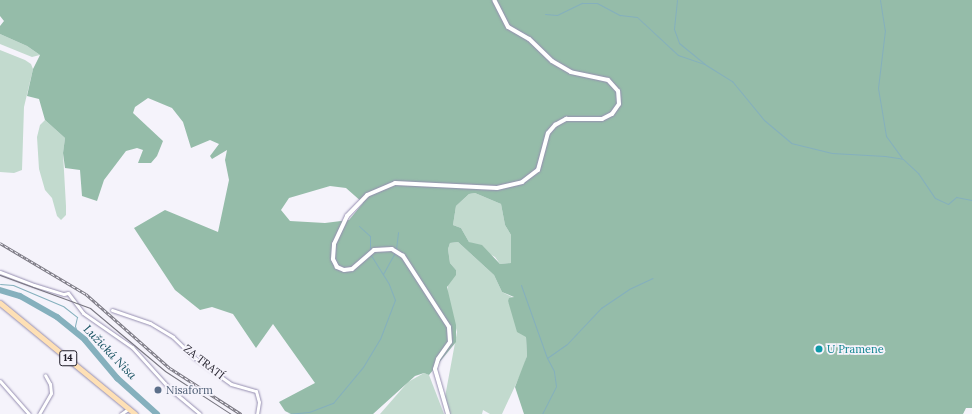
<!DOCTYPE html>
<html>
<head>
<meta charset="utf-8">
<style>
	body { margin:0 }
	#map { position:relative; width:972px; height:414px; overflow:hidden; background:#f5f3fb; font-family:Lora,serif }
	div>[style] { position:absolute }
	.green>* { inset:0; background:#c2dace }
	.forest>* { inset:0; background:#95bca9 }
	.stream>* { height:1px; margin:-0.5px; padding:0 0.5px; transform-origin:0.5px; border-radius:0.5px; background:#85b0bd }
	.river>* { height:6px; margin:-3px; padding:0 3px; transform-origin:3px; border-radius:3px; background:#85b0bd }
	.roads { filter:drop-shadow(0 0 1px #958eb0) drop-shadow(0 0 1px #958eb0) }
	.minor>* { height:3px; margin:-1.5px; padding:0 1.5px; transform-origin:1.5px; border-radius:1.5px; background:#fff }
	.tertiary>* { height:4px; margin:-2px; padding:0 2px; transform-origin:2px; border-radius:2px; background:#fff }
	.primary>* { height:5px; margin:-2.5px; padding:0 2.5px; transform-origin:2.5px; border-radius:2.5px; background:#fee0b5 }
	.tram>* { height:1px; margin:-0.5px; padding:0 0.5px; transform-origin:0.5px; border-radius:0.5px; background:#77757f }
	.rail>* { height:2.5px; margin-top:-1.25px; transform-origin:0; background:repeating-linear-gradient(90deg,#f5f3fb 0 3px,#77757f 0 6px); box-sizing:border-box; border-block:1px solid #77757f }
	.dots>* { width:11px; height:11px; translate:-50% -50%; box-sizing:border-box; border:2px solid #f5f3fb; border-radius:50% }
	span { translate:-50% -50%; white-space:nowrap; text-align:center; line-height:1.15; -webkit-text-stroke:3.5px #f5f3fb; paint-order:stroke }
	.shield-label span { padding:1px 3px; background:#f5f3fb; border:1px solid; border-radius:3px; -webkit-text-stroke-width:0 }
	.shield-label { font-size:10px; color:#1f1c28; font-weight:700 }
	.culture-label { font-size:11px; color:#0d838f }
	.left { translate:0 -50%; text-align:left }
	.street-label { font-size:11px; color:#1f1c28 }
	.service-label { font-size:11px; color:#4e5e75 }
	.water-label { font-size:12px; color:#165160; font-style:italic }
</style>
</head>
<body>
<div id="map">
	<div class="green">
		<i style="clip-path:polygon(0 34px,27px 46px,40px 55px,32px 57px,0 44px)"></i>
		<i style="clip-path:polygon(0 50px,25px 60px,31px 64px,33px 69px,24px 107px,22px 170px,14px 173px,0 172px)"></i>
		<i style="clip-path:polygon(45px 120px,65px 138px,63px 153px,66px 206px,66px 215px,61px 220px,57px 216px,52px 198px,45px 190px,39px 169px,37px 137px,40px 125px)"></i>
		<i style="clip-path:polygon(475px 193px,501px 204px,505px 225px,511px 235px,511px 263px,500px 264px,495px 257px,469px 242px,461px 228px,453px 225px,456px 206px,469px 194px)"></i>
		<i style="clip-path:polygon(458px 242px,494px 275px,502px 292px,514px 298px,508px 301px,526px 336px,527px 356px,523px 369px,502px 414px,490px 414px,483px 410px,482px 414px,450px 414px,445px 397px,457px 332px,447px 295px,448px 284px,456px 270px,450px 263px,448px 249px,450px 243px)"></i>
		<i style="clip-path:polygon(424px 373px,429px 375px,444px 414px,380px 414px,408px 382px)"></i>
	</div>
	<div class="forest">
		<i style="clip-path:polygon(evenodd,0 0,972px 0,972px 408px,966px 408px,963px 414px,524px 414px,515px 387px,527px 356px,526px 337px,517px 332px,508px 301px,509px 298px,514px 297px,502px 292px,494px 275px,458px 242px,450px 243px,448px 249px,450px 263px,456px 270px,456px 275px,447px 287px,456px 325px,456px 342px,429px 375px,424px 373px,415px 376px,373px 414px,291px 414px,285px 411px,279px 402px,315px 383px,273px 324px,256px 348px,233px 314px,212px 307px,200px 310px,175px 290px,134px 228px,165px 210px,218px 232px,229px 180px,225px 160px,227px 150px,212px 159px,210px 156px,219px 144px,210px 140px,191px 148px,183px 122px,172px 108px,148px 98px,135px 107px,133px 113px,163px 141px,157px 156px,151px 163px,138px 163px,143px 150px,137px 148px,126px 151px,104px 180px,97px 201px,82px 196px,80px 170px,65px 168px,63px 153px,65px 138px,45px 120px,39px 99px,27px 96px,33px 69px,40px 55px,27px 46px,0 34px,0 26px,4px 21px,0 16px,0 0,330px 186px,346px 188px,363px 203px,349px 220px,325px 223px,290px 221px,281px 210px,289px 198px,330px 186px,0 0,475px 193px,501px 204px,505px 225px,511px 235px,511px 263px,500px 264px,482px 245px,469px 242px,461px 228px,453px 225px,456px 206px,469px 194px,475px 193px)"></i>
	</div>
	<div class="stream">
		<i style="left:677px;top:0;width:29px;rotate:96deg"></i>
		<i style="left:674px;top:29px;width:15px;rotate:70deg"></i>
		<i style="left:679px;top:43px;width:35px;rotate:39deg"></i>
		<i style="left:706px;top:65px;width:31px;rotate:32deg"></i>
		<i style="left:732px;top:81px;width:50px;rotate:50.6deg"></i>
		<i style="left:764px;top:120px;width:35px;rotate:40deg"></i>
		<i style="left:791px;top:143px;width:42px;rotate:13.7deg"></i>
		<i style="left:832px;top:153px;width:53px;rotate:3.2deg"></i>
		<i style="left:885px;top:156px;width:18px;rotate:9deg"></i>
		<i style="left:903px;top:159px;width:21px;rotate:43deg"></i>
		<i style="left:918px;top:173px;width:30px;rotate:56deg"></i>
		<i style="left:935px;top:198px;width:14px;rotate:25deg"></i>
		<i style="left:948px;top:204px;width:11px;rotate:-41deg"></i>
		<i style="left:956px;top:197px;width:16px;rotate:11deg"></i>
		<i style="left:880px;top:0;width:30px;rotate:81deg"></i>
		<i style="left:885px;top:30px;width:58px;rotate:96.9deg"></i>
		<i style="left:878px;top:88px;width:49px;rotate:80.5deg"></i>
		<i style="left:886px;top:136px;width:27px;rotate:54deg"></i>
		<i style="left:545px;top:14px;width:12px;rotate:5deg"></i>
		<i style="left:557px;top:15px;width:28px;rotate:-26deg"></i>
		<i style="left:582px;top:3px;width:15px"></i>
		<i style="left:597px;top:3px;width:26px;rotate:28deg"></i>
		<i style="left:620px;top:15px;width:17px;rotate:7deg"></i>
		<i style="left:637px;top:17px;width:56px;rotate:42.8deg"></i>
		<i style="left:678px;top:55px;width:28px;rotate:19deg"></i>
		<i style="left:359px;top:226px;width:15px;rotate:42deg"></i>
		<i style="left:370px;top:236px;width:14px;rotate:90deg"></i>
		<i style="left:396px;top:249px;width:17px;rotate:-83deg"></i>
		<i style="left:383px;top:274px;width:25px;rotate:-61deg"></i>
		<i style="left:0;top:284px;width:13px;rotate:4deg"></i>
		<i style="left:13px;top:285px;width:54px;rotate:22.8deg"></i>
		<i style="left:63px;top:306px;width:18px;rotate:38deg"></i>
		<i style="left:77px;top:317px;width:9px;rotate:103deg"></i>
		<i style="left:75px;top:326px;width:10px;rotate:73deg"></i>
		<i style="left:521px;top:285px;width:77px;rotate:70.4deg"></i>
		<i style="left:287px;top:414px;width:22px;rotate:-5deg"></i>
		<i style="left:309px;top:412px;width:26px;rotate:-21deg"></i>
		<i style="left:333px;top:403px;width:47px;rotate:-50.2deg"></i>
		<i style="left:363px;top:367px;width:33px;rotate:-59deg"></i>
		<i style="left:380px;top:339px;width:42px;rotate:-69deg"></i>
		<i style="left:395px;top:300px;width:17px;rotate:-111deg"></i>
		<i style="left:389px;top:284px;width:34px;rotate:-122deg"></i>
		<i style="left:542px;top:414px;width:31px;rotate:-63deg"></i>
		<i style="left:556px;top:386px;width:15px;rotate:-98deg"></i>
		<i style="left:554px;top:371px;width:15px;rotate:-118deg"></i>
		<i style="left:547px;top:358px;width:24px;rotate:-35deg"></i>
		<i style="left:567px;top:344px;width:50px;rotate:-46.6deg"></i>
		<i style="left:601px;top:308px;width:34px;rotate:-34deg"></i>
		<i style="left:629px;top:289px;width:26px;rotate:-25deg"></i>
	</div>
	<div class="river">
		<i style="left:0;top:290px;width:21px;rotate:17deg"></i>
		<i style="left:20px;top:296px;width:43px;rotate:29.6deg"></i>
		<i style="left:57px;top:317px;width:36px;rotate:39deg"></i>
		<i style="left:85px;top:340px;width:50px;rotate:49.9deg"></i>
		<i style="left:117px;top:378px;width:54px;rotate:42deg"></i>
	</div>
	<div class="roads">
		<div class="minor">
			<i style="left:0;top:272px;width:36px;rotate:21deg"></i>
			<i style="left:34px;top:285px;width:31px;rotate:17deg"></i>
			<i style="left:64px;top:294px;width:4px;rotate:-14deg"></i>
			<i style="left:68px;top:293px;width:25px;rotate:53deg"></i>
			<i style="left:83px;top:313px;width:60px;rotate:34.8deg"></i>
			<i style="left:132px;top:347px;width:55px;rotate:47.9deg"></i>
			<i style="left:169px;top:388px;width:40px;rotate:40deg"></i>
			<i style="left:112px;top:310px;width:40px;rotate:18.9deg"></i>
			<i style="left:150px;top:323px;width:27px;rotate:31deg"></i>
			<i style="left:173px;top:337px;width:30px;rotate:44deg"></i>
			<i style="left:195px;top:358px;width:44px;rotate:35.8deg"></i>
			<i style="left:231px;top:384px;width:26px;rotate:16deg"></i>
			<i style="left:256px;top:391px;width:11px;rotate:75deg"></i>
			<i style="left:259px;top:402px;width:12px;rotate:99deg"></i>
			<i style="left:0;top:381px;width:44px;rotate:48.7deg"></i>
			<i style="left:39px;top:414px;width:24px;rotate:-60deg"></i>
			<i style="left:51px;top:393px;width:9px;rotate:-96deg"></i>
			<i style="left:50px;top:384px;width:10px;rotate:-119deg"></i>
			<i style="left:121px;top:414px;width:9px;rotate:-36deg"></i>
		</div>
		<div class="tertiary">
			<i style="left:448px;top:414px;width:47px;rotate:-106.1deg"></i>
			<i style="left:435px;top:369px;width:10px;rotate:-73deg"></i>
			<i style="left:438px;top:359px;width:21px;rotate:-55deg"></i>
			<i style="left:450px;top:342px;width:15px;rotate:-94deg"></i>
			<i style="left:449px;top:327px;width:85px;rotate:-122.9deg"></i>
			<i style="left:403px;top:256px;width:13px;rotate:-148deg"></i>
			<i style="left:392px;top:249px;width:18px;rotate:177deg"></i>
			<i style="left:374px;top:250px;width:29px;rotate:139deg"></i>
			<i style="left:352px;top:269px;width:8px;rotate:173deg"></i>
			<i style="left:344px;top:270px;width:8px;rotate:-157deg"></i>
			<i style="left:337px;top:267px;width:9px;rotate:-117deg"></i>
			<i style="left:333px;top:259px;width:15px;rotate:-86deg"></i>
			<i style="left:334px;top:244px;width:31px;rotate:-65deg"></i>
			<i style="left:347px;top:216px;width:29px;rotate:-46deg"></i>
			<i style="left:367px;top:195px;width:30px;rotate:-23deg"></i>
			<i style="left:395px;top:183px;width:102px;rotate:2.8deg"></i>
			<i style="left:497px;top:188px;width:26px;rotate:-13deg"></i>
			<i style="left:522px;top:182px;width:20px;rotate:-37deg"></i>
			<i style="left:538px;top:170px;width:38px;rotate:-75deg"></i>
			<i style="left:548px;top:133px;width:11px;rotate:-49deg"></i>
			<i style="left:555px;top:125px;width:13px;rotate:-29deg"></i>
			<i style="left:566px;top:119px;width:36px"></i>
			<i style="left:602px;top:119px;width:11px;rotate:-27deg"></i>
			<i style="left:612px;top:114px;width:12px;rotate:-55deg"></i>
			<i style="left:619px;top:104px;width:13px;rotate:-94deg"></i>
			<i style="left:618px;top:91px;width:15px;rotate:-132deg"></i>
			<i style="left:608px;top:80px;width:38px;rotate:-168deg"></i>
			<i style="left:571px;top:72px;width:22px;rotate:-150deg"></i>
			<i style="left:552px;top:61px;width:32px;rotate:-136deg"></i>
			<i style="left:529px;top:39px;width:24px;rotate:-150deg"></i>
			<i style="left:508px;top:27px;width:30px;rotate:-117deg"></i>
		</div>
		<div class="primary">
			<i style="left:0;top:303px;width:175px;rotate:39.4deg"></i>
		</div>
	</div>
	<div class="tram">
		<i style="left:0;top:275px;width:96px;rotate:20.1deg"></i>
		<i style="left:90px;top:308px;width:98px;rotate:40deg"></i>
		<i style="left:165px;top:371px;width:79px;rotate:33.1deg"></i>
	</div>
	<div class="rail">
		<i style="left:0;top:243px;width:100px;rotate:30.7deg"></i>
		<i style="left:86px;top:294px;width:112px;rotate:41.4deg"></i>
		<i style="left:170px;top:368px;width:85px;rotate:32.9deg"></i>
	</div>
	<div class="dots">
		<i style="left:819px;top:349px;background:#0f9aa8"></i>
		<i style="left:158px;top:390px;background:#5c6f8a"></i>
	</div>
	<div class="shield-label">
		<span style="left:68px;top:358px">14</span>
	</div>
	<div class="culture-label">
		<span class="left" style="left:827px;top:349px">U Pramene</span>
	</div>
	<div class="street-label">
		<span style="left:204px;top:362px;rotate:38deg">ZA TRATÍ</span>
	</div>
	<div class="service-label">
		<span class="left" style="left:166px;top:390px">Nisaform</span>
	</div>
	<div class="water-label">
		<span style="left:110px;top:352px;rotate:46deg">Lužická Nisa</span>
	</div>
</div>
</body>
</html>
